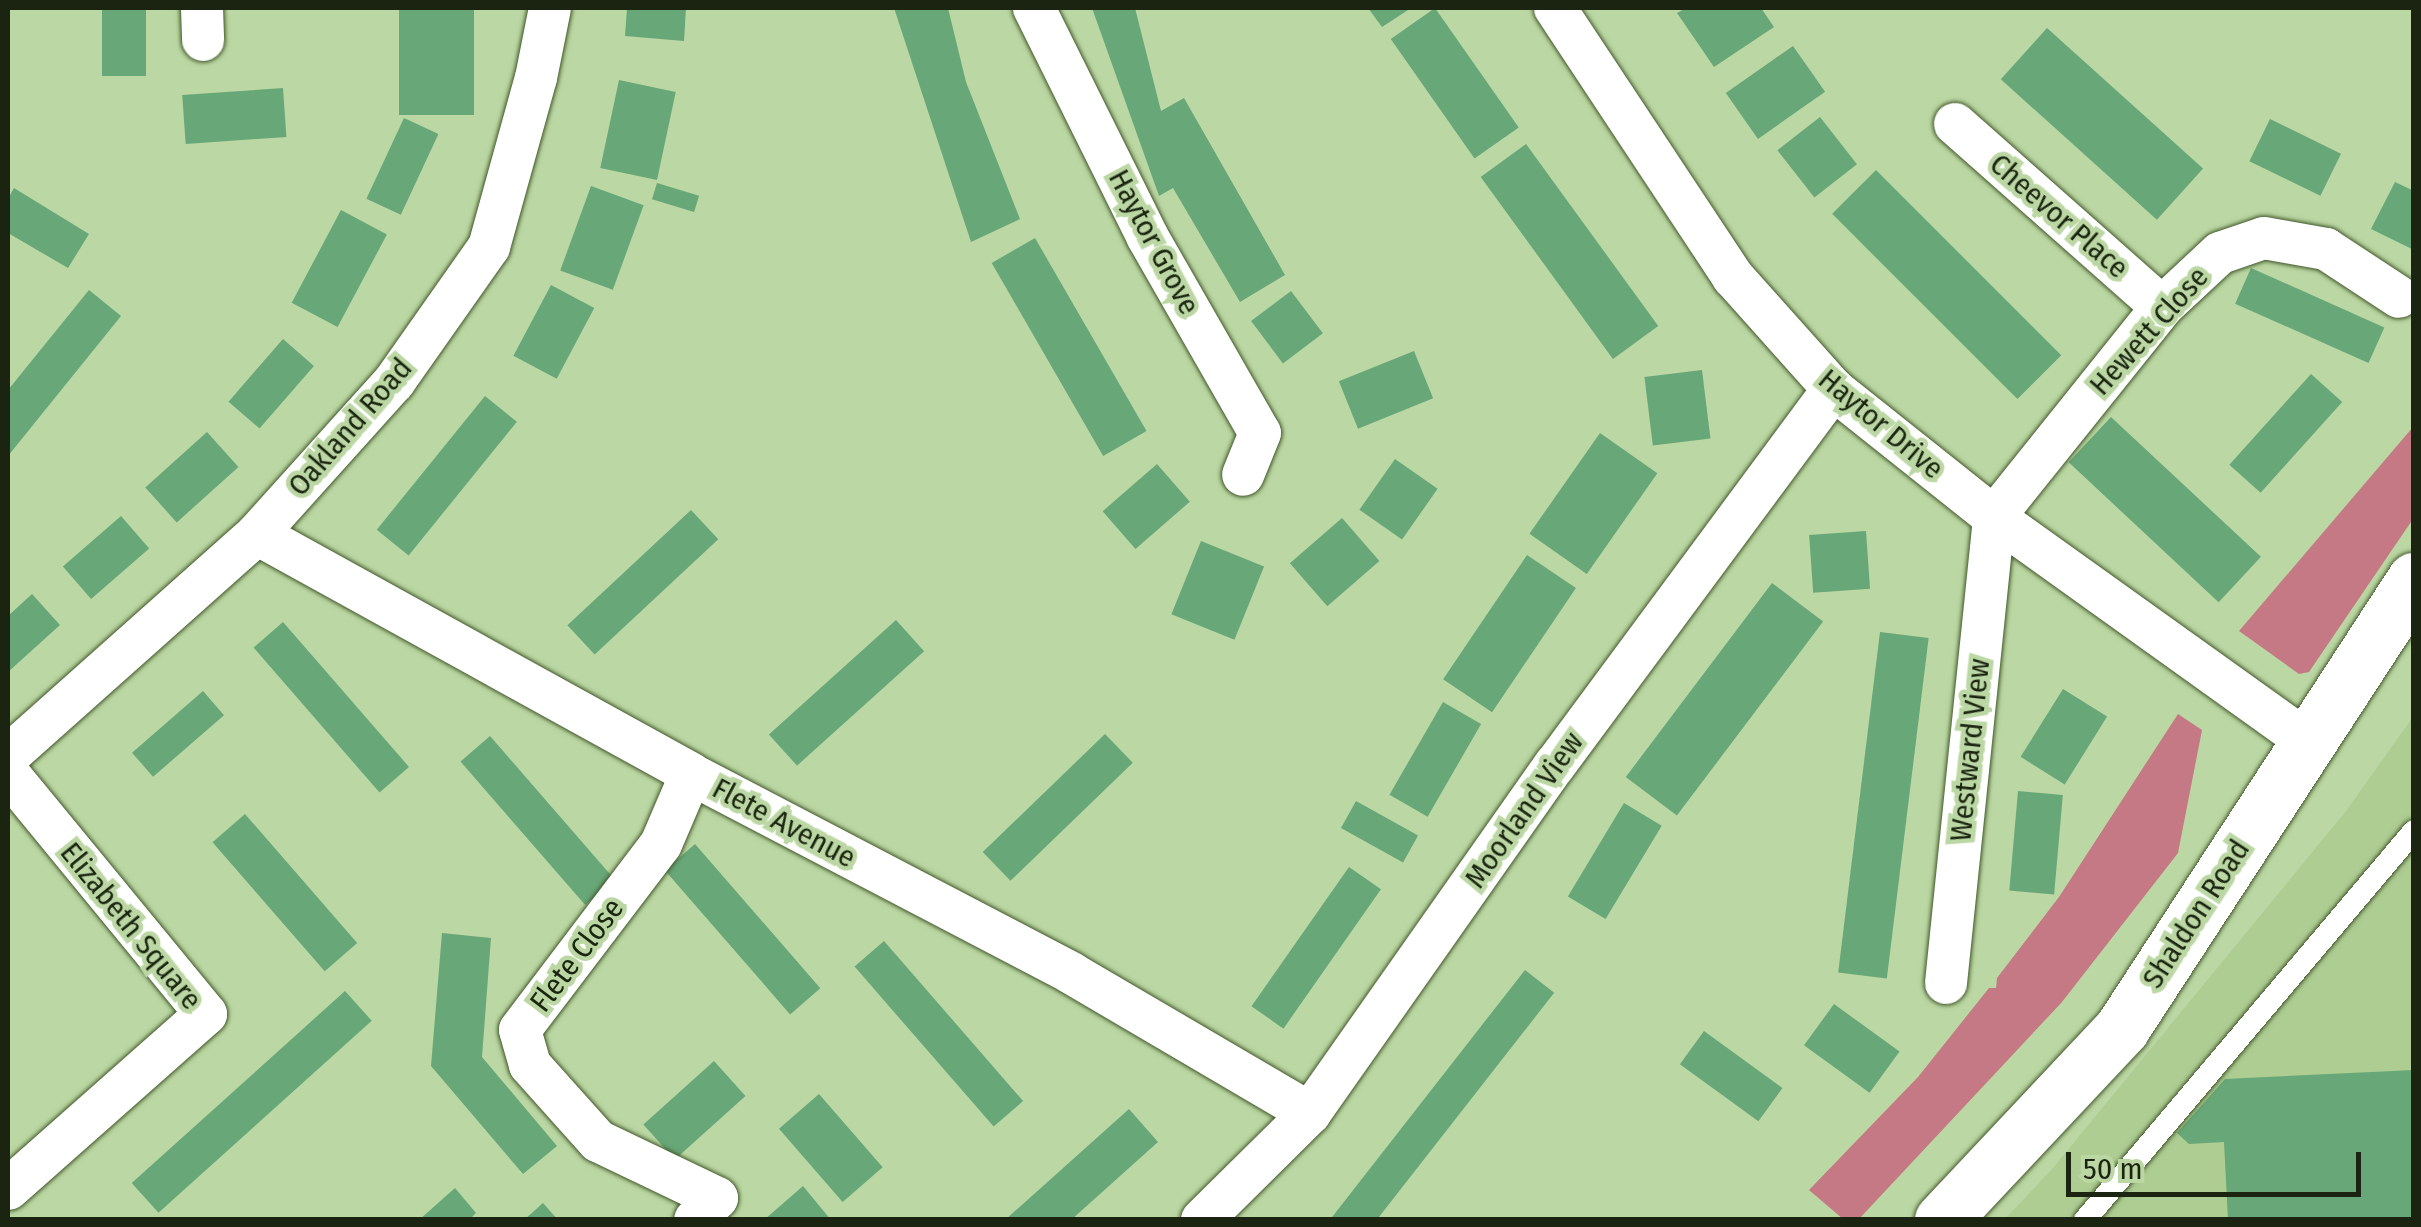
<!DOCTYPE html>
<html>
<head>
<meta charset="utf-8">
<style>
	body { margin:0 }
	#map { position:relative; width:2421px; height:1227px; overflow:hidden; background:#bbd7a3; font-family:"Fira Sans Condensed",sans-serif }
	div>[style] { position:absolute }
	.built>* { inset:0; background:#aecd93 }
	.forest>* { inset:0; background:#c57984 }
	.building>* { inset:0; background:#68a778; transform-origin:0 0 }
	.roads { filter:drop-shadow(0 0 2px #41582a) drop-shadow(0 0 2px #41582a) }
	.lane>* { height:22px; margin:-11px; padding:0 11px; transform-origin:11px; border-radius:11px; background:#fff }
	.street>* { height:42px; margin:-21px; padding:0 21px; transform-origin:21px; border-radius:21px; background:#fff }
	.secondary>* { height:55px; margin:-27.5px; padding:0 27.5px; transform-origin:27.5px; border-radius:27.5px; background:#fff }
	span { translate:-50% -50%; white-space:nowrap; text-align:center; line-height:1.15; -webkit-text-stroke:9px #bbd7a3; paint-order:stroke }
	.street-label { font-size:30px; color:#1a2411 }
	.frame { position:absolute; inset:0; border:10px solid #1a2411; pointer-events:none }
	.scale { position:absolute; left:2066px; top:1152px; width:295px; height:45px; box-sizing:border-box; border:5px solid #1a2411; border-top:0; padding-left:12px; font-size:30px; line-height:35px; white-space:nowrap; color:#1a2411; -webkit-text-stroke:8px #bbd7a3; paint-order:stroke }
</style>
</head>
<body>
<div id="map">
	<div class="built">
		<i style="clip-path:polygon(2413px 717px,2413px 1219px,2004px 1220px,2053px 1168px,2346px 811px)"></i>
	</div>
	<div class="forest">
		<i style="clip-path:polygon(2413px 427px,2413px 519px,2309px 672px,2299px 674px,2239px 631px)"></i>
		<i style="clip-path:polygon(2178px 714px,2202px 730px,2178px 853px,2062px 1002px,1859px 1219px,1843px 1219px,1809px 1190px,1918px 1077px,1989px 988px,1996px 988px,1997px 978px,2059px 897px)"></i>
	</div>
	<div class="building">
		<i style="left:102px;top:8px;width:44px;height:68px"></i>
		<i style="left:399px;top:8px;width:75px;height:107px"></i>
		<i style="clip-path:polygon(627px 8px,686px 8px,684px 41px,625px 36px)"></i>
		<i style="clip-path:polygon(894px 8px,948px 8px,966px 82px,1020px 219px,971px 242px)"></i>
		<i style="clip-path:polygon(1092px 8px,1135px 8px,1161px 111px,1184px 98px,1285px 275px,1240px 302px,1173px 188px,1159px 196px)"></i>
		<i style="clip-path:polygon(1368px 8px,1411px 8px,1382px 27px)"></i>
		<i style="left:1435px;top:8px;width:146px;height:54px;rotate:55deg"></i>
		<i style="clip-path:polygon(1686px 8px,1761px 8px,1774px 27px,1714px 67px,1677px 13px)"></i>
		<i style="left:2047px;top:28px;width:210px;height:69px;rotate:42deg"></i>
		<i style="left:1793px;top:46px;width:56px;height:82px;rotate:55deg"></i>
		<i style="left:619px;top:80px;width:58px;height:90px;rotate:12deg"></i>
		<i style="left:283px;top:88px;width:49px;height:101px;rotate:86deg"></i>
		<i style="left:1820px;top:117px;width:60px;height:54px;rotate:52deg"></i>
		<i style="left:404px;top:118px;width:38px;height:89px;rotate:25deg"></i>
		<i style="left:2270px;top:119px;width:79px;height:47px;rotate:26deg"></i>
		<i style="left:1526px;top:144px;width:225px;height:56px;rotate:54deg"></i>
		<i style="left:1876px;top:170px;width:262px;height:62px;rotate:45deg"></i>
		<i style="clip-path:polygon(2395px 182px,2414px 191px,2414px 250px,2371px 229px)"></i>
		<i style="left:657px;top:183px;width:44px;height:17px;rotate:17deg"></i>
		<i style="left:591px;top:186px;width:56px;height:90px;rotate:20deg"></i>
		<i style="clip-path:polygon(14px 188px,89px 234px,68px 268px,8px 233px,8px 199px)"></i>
		<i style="left:341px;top:210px;width:52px;height:105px;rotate:28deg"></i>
		<i style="left:1035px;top:238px;width:223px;height:50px;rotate:60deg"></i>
		<i style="left:2251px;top:268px;width:146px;height:39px;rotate:24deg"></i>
		<i style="left:551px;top:285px;width:49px;height:80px;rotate:28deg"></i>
		<i style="clip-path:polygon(89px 290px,121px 316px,8px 456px,8px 390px)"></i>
		<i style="left:1291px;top:291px;width:53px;height:50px;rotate:53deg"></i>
		<i style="left:283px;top:339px;width:41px;height:83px;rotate:41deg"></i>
		<i style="left:1414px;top:351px;width:51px;height:81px;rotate:68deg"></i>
		<i style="left:1702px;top:370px;width:69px;height:58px;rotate:83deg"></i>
		<i style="left:2311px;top:374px;width:42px;height:122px;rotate:42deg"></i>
		<i style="left:485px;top:396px;width:41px;height:172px;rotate:39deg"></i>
		<i style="left:2111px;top:417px;width:205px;height:62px;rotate:43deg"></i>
		<i style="left:207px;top:432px;width:47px;height:83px;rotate:48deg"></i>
		<i style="left:1600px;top:433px;width:70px;height:123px;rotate:35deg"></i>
		<i style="left:1395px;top:459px;width:52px;height:62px;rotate:35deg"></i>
		<i style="left:1157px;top:464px;width:50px;height:72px;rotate:49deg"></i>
		<i style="left:691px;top:510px;width:40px;height:169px;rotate:47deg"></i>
		<i style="left:121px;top:516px;width:43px;height:77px;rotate:49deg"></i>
		<i style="left:1342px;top:518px;width:57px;height:69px;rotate:49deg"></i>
		<i style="left:1866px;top:531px;width:58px;height:57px;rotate:86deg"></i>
		<i style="left:1201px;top:541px;width:68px;height:79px;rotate:22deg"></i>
		<i style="left:1527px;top:555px;width:59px;height:150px;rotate:34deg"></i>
		<i style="left:1772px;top:583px;width:64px;height:243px;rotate:37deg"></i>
		<i style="clip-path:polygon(32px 594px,60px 625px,8px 672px,8px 616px)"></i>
		<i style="left:896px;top:620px;width:42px;height:171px;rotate:48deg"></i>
		<i style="left:283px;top:622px;width:192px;height:39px;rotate:49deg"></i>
		<i style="left:1880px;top:632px;width:49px;height:343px;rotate:7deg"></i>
		<i style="left:2063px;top:689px;width:52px;height:80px;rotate:32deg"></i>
		<i style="left:203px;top:691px;width:32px;height:94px;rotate:49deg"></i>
		<i style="left:1443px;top:702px;width:44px;height:107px;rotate:30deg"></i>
		<i style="left:1105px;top:734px;width:40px;height:170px;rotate:46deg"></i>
		<i style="left:490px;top:736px;width:190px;height:39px;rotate:49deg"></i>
		<i style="left:2018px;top:791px;width:45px;height:100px;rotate:5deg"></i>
		<i style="left:1356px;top:801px;width:71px;height:31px;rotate:29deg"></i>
		<i style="left:1624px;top:803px;width:44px;height:109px;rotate:31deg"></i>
		<i style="left:245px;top:814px;width:171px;height:43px;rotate:49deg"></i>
		<i style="left:695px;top:844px;width:191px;height:40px;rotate:49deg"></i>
		<i style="left:1349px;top:867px;width:39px;height:170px;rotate:35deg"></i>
		<i style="clip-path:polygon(442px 933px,491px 938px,482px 1057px,557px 1146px,523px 1174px,431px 1066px)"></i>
		<i style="left:884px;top:941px;width:212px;height:39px;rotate:49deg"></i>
		<i style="left:1525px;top:970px;width:37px;height:326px;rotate:38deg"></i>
		<i style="left:345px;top:991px;width:40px;height:287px;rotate:48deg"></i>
		<i style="left:1834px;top:1004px;width:81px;height:51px;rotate:36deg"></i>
		<i style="left:1704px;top:1031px;width:97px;height:41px;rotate:36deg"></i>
		<i style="left:714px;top:1061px;width:47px;height:95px;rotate:48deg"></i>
		<i style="clip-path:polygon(2414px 1070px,2414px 1220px,2228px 1220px,2224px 1142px,2189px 1144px,2177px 1133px,2225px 1079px)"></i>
		<i style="left:819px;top:1094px;width:97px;height:53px;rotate:49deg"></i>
		<i style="clip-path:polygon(1129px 1109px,1158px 1142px,1071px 1220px,1005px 1220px)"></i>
		<i style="clip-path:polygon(803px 1186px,831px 1220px,764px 1220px)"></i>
		<i style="clip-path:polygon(455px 1188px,476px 1213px,469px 1220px,419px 1220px)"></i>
		<i style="clip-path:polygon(543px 1203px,558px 1220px,524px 1220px)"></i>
	</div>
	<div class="roads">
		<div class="lane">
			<i style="left:2085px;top:1220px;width:509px;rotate:-49.78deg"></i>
		</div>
		<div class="street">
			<i style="left:202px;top:8px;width:32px;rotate:88deg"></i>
			<i style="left:1034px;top:8px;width:254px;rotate:63.6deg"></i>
			<i style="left:1147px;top:236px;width:227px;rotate:60.2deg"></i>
			<i style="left:1260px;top:433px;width:45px;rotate:112deg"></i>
			<i style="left:1555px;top:8px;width:323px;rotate:56.5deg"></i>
			<i style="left:1733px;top:277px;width:150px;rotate:48.2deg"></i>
			<i style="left:1833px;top:389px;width:206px;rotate:38.5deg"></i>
			<i style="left:1994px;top:517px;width:386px;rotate:35.6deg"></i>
			<i style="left:1955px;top:124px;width:276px;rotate:41.5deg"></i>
			<i style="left:257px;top:534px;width:496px;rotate:28.9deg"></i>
			<i style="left:691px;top:774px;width:429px;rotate:27.6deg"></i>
			<i style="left:1071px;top:973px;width:277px;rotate:30.4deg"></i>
			<i style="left:8px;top:756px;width:334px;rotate:-41.7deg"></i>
			<i style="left:257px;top:534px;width:205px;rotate:-48deg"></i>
			<i style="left:394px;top:382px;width:165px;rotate:-54.9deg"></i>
			<i style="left:489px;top:247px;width:175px;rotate:-74.5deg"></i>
			<i style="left:536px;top:78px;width:71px;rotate:-78.7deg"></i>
			<i style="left:8px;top:773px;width:312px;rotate:50.6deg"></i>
			<i style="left:206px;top:1014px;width:264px;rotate:138.5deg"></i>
			<i style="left:691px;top:774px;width:76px;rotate:113.2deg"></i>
			<i style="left:661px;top:844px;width:233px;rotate:127.2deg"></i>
			<i style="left:520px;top:1030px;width:36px;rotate:74deg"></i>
			<i style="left:530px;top:1065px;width:102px;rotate:48.2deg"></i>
			<i style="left:598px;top:1141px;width:132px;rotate:25.6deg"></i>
			<i style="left:717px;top:1198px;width:31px;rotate:135deg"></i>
			<i style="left:1946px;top:983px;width:468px;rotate:-84.1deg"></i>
			<i style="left:1994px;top:517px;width:269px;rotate:-51.3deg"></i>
			<i style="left:2162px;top:307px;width:79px;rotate:-43deg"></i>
			<i style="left:2220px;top:253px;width:46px;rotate:-18.8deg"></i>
			<i style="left:2264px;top:238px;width:63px;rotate:10.1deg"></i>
			<i style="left:2326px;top:249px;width:87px;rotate:33.3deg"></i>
			<i style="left:1202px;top:1220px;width:152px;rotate:-44.7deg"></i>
			<i style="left:1310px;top:1113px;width:426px;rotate:-54.9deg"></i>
			<i style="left:1555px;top:765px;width:468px;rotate:-53.5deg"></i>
		</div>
		<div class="secondary">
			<i style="left:1942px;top:1220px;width:263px;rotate:-46.8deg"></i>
			<i style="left:2122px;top:1028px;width:535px;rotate:-56.9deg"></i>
		</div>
	</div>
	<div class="street-label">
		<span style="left:2059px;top:216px;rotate:41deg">Cheevor Place</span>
		<span style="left:1154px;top:242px;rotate:62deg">Haytor Grove</span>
		<span style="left:2149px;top:331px;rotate:-48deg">Hewett Close</span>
		<span style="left:1881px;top:424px;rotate:40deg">Haytor Drive</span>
		<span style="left:350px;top:427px;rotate:-49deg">Oakland Road</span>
		<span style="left:1970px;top:750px;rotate:-84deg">Westward View</span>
		<span style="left:1524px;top:810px;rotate:-55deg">Moorland View</span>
		<span style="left:784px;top:823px;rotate:28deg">Flete Avenue</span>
		<span style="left:2196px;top:914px;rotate:-57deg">Shaldon Road</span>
		<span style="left:131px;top:926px;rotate:51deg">Elizabeth Square</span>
		<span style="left:577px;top:955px;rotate:-53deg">Flete Close</span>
	</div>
	<div class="frame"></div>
	<div class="scale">50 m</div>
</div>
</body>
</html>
